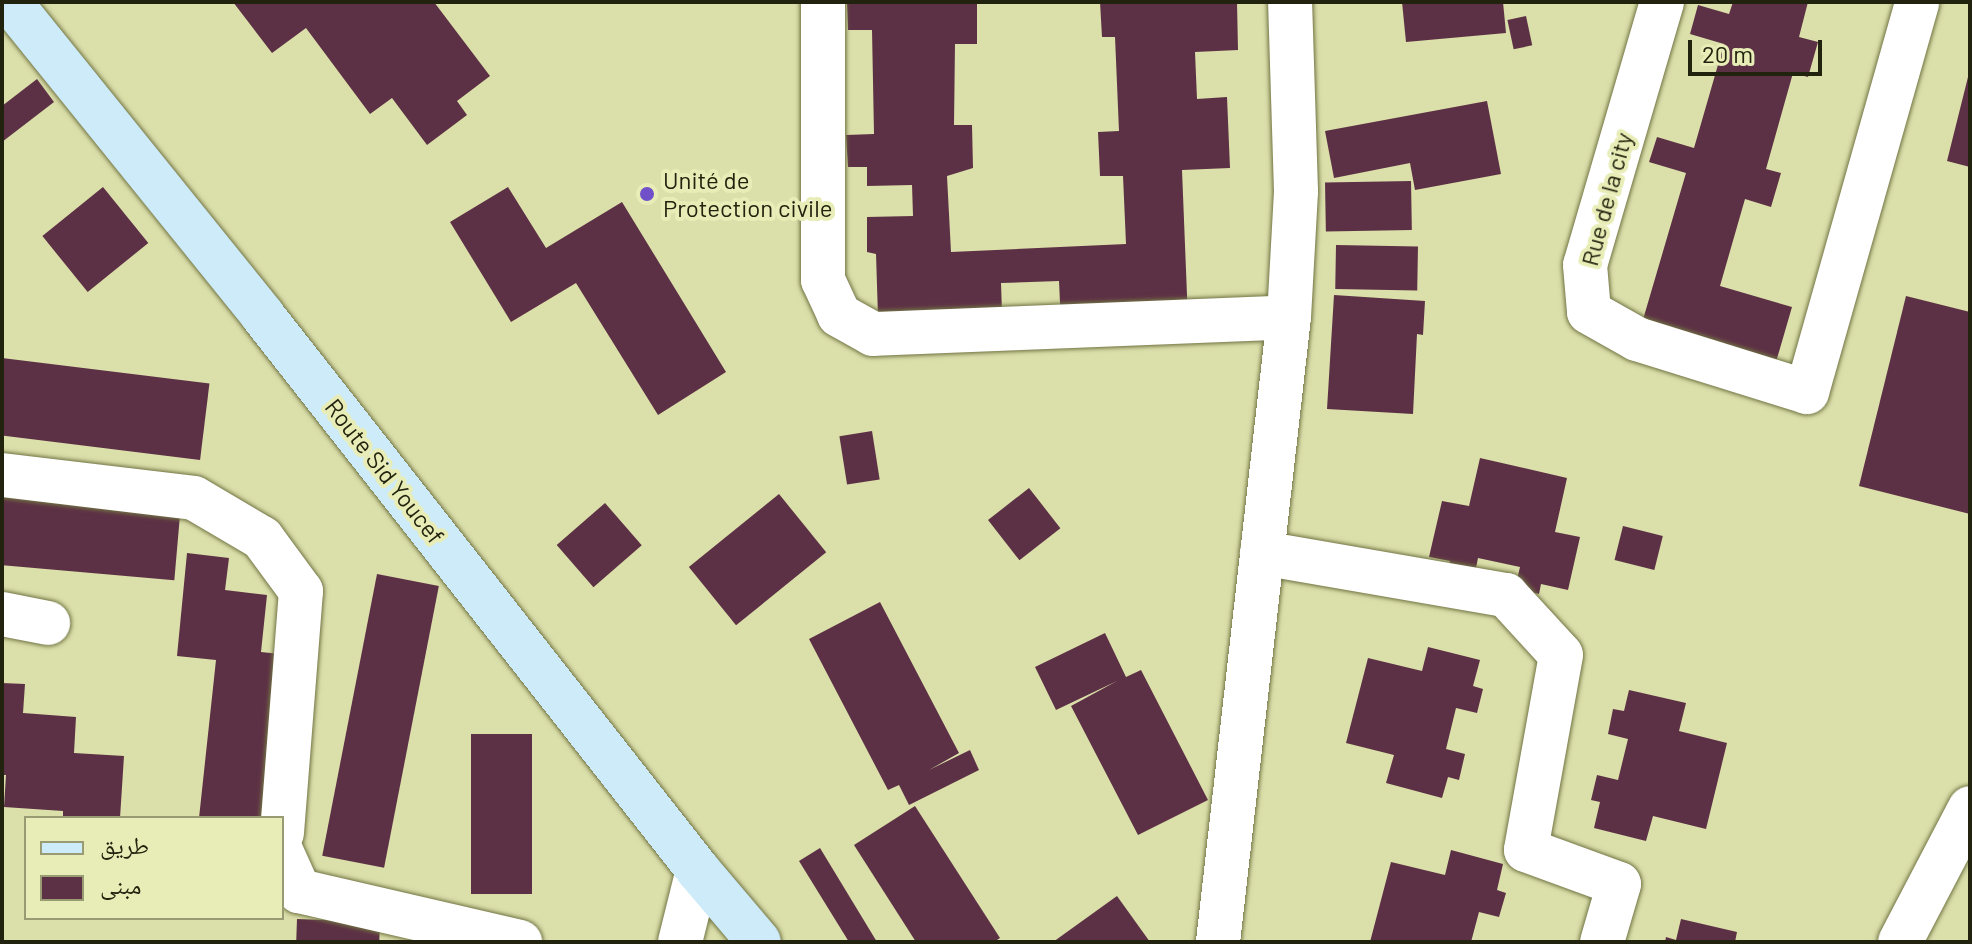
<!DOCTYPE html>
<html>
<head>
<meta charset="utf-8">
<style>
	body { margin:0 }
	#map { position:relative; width:1972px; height:944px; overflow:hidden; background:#dbdfaa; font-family:Barlow,"Noto Naskh Arabic",sans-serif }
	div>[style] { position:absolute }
	.building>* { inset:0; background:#5d3145; transform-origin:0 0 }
	.roads { filter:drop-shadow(0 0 2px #727544) drop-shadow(0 0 2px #727544) }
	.minor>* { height:44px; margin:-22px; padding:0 22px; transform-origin:22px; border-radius:22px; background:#fff }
	.tertiary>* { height:44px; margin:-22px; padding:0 22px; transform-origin:22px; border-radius:22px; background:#fff }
	.primary>* { height:44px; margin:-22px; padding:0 22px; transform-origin:22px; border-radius:22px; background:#ceebf9 }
	.dots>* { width:22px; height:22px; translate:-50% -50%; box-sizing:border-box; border:4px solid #e8edb7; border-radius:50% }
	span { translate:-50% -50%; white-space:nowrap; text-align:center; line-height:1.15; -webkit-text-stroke:8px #e8edb7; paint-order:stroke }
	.poi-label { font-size:24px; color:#22230e }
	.left { translate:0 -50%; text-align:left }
	.street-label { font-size:24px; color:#22230e }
	.frame { position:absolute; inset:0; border:4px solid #22230e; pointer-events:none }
	.legend { position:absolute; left:24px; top:816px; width:260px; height:104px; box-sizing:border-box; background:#e8edb7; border:2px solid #999c73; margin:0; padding:10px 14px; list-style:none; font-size:24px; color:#22230e }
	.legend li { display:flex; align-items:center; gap:16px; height:40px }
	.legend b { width:40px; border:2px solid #999c73 }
	.scale { position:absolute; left:1688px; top:40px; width:134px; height:36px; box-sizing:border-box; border:4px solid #22230e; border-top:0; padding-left:10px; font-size:24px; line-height:28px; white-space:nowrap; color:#22230e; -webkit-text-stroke:6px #e8edb7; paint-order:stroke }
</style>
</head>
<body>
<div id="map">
	<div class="building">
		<i style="clip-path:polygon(233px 2px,434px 2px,490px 76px,457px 101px,467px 115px,427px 145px,392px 98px,370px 114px,306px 28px,272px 53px)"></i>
		<i style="clip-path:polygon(847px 2px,977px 2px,977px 44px,955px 44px,954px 125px,972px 125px,973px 168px,947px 176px,951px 252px,1126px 244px,1123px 176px,1100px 176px,1098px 132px,1119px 131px,1115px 37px,1102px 37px,1100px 2px,1237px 2px,1238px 50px,1195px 52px,1197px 99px,1227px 97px,1230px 168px,1182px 170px,1188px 320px,1061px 325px,1059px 281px,1001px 283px,1002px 313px,878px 317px,876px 254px,867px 252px,867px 217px,913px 216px,912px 185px,867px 186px,867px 167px,848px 167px,846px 135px,874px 134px,872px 30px,848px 30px)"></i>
		<i style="clip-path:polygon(1402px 2px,1503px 2px,1506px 33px,1406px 42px)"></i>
		<i style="clip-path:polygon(1733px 2px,1808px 2px,1799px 37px,1818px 42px,1808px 77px,1793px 73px,1766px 169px,1781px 173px,1771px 207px,1745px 199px,1720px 286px,1792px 307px,1776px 362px,1642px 323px,1686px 173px,1649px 162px,1657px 137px,1694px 148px,1724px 44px,1690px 34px,1698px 5px,1729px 14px)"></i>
		<i style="left:1526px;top:16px;width:30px;height:19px;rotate:78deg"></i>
		<i style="clip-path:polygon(1969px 73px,1970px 73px,1970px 167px,1947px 161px)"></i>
		<i style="clip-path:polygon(37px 79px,54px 102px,2px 142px,2px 106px)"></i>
		<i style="clip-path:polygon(1487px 101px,1501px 174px,1415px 190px,1410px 163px,1334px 178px,1325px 131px)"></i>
		<i style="left:1411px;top:181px;width:49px;height:86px;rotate:89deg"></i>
		<i style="left:103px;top:187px;width:72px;height:78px;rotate:51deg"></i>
		<i style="clip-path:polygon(508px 187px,546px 248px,622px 202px,726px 372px,658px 415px,576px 283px,511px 322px,450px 222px)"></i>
		<i style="left:1336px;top:245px;width:82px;height:44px;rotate:1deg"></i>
		<i style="clip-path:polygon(1334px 295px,1425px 301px,1423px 335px,1417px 334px,1413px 414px,1327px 409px)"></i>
		<i style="clip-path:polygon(1906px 296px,1970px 312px,1970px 514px,1859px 486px)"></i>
		<i style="left:2px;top:358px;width:209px;height:77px;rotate:7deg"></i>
		<i style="left:872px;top:431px;width:49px;height:33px;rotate:81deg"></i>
		<i style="clip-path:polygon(1480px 458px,1567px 478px,1555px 532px,1580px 537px,1568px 590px,1541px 584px,1539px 594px,1515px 588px,1520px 567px,1478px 558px,1474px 578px,1448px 572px,1450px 561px,1429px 557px,1442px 501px,1469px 506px)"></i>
		<i style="left:1029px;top:488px;width:51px;height:52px;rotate:52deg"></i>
		<i style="left:779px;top:494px;width:75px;height:116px;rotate:51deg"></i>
		<i style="left:2px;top:496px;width:179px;height:69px;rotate:5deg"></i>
		<i style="left:605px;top:503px;width:56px;height:64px;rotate:49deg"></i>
		<i style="left:1623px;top:526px;width:41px;height:35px;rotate:14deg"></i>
		<i style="clip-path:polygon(187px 553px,229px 558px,225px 590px,267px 595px,261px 652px,289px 655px,273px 818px,199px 818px,216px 660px,177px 656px)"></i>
		<i style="left:377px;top:574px;width:63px;height:287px;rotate:11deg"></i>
		<i style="clip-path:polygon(880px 602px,959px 753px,929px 770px,970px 750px,979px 770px,909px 805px,899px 785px,888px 790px,809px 639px)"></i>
		<i style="clip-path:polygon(1105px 633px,1126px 677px,1141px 670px,1208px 800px,1138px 835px,1071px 706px,1117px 681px,1056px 710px,1035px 667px)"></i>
		<i style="clip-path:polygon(1428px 647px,1480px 660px,1473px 686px,1483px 689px,1477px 713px,1456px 708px,1446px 749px,1465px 754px,1459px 780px,1448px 777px,1442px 798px,1386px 783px,1394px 755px,1346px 743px,1368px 658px,1422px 671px)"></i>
		<i style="clip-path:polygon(2px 683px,25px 684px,23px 713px,76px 717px,74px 753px,124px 756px,120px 818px,63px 818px,63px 811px,4px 807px,6px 775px,2px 775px)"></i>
		<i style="clip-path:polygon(1629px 690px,1686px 703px,1679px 731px,1727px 743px,1706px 829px,1653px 816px,1646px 841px,1594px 828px,1600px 802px,1591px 800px,1597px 775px,1618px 780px,1628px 739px,1608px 734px,1613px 709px,1624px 711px)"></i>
		<i style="left:471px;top:734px;width:61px;height:160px"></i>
		<i style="clip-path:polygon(915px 806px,1000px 938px,994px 942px,916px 942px,854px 845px)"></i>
		<i style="clip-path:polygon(820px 848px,877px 942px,849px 942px,799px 861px)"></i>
		<i style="clip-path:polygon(1451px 850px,1503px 864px,1497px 890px,1506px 893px,1499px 917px,1479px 912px,1471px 942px,1370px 942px,1391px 862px,1445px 875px)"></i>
		<i style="clip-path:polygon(1117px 896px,1150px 942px,1053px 942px)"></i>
		<i style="left:297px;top:919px;width:83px;height:23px;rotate:2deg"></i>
		<i style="clip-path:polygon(1681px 919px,1737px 932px,1735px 942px,1665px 942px,1666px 937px,1676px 940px)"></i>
	</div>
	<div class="roads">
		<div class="minor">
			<i style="left:823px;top:2px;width:278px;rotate:90deg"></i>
			<i style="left:823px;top:280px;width:38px;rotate:65deg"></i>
			<i style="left:839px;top:315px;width:39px;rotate:29deg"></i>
			<i style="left:873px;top:334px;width:416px;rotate:-2.3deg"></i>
			<i style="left:1662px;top:2px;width:274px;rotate:106.3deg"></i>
			<i style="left:1585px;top:265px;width:47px;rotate:85.1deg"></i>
			<i style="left:1589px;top:312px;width:55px;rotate:29.4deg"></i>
			<i style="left:1637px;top:339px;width:178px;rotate:17.3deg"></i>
			<i style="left:1807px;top:392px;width:405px;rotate:-74.2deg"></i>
			<i style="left:2px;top:475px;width:193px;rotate:6.8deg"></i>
			<i style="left:194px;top:498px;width:79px;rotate:30.5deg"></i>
			<i style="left:262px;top:538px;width:66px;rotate:53.7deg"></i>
			<i style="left:301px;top:591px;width:243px;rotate:94.5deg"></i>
			<i style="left:1262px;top:553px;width:248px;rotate:9.8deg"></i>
			<i style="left:1506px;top:595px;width:81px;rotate:47.5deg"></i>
			<i style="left:1561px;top:655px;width:198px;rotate:100.2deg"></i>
			<i style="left:1526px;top:850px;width:99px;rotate:20.1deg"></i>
			<i style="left:1619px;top:884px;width:60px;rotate:106.3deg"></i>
			<i style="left:2px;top:614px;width:47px;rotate:11.1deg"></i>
			<i style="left:282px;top:853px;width:42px;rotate:65.9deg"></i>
			<i style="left:299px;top:891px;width:227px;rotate:13deg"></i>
			<i style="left:680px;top:942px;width:74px;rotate:-76deg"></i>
			<i style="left:1218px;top:942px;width:629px;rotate:-83.52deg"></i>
			<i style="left:1289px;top:317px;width:126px;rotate:-86.8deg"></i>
			<i style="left:1296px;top:191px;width:189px;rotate:-91.8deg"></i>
		</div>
		<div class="tertiary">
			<i style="left:1900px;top:942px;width:151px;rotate:-62.4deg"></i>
		</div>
		<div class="primary">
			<i style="left:10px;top:2px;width:403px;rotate:51.1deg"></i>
			<i style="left:263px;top:316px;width:704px;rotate:51.86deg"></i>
			<i style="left:698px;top:870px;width:94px;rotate:49.7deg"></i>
		</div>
	</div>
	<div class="dots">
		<i style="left:647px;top:194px;background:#7151ca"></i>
	</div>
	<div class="poi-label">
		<span class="left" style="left:663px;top:194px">Unité de<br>Protection civile</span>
	</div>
	<div class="street-label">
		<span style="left:1606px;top:199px;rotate:-75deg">Rue de la city</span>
		<span style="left:385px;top:471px;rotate:52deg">Route Sid Youcef</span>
	</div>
	<div class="frame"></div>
	<ul class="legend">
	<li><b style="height:10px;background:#ceebf9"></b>طريق</li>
	<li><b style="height:22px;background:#5d3145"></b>مبنى</li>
	</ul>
	<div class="scale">20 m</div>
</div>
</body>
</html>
